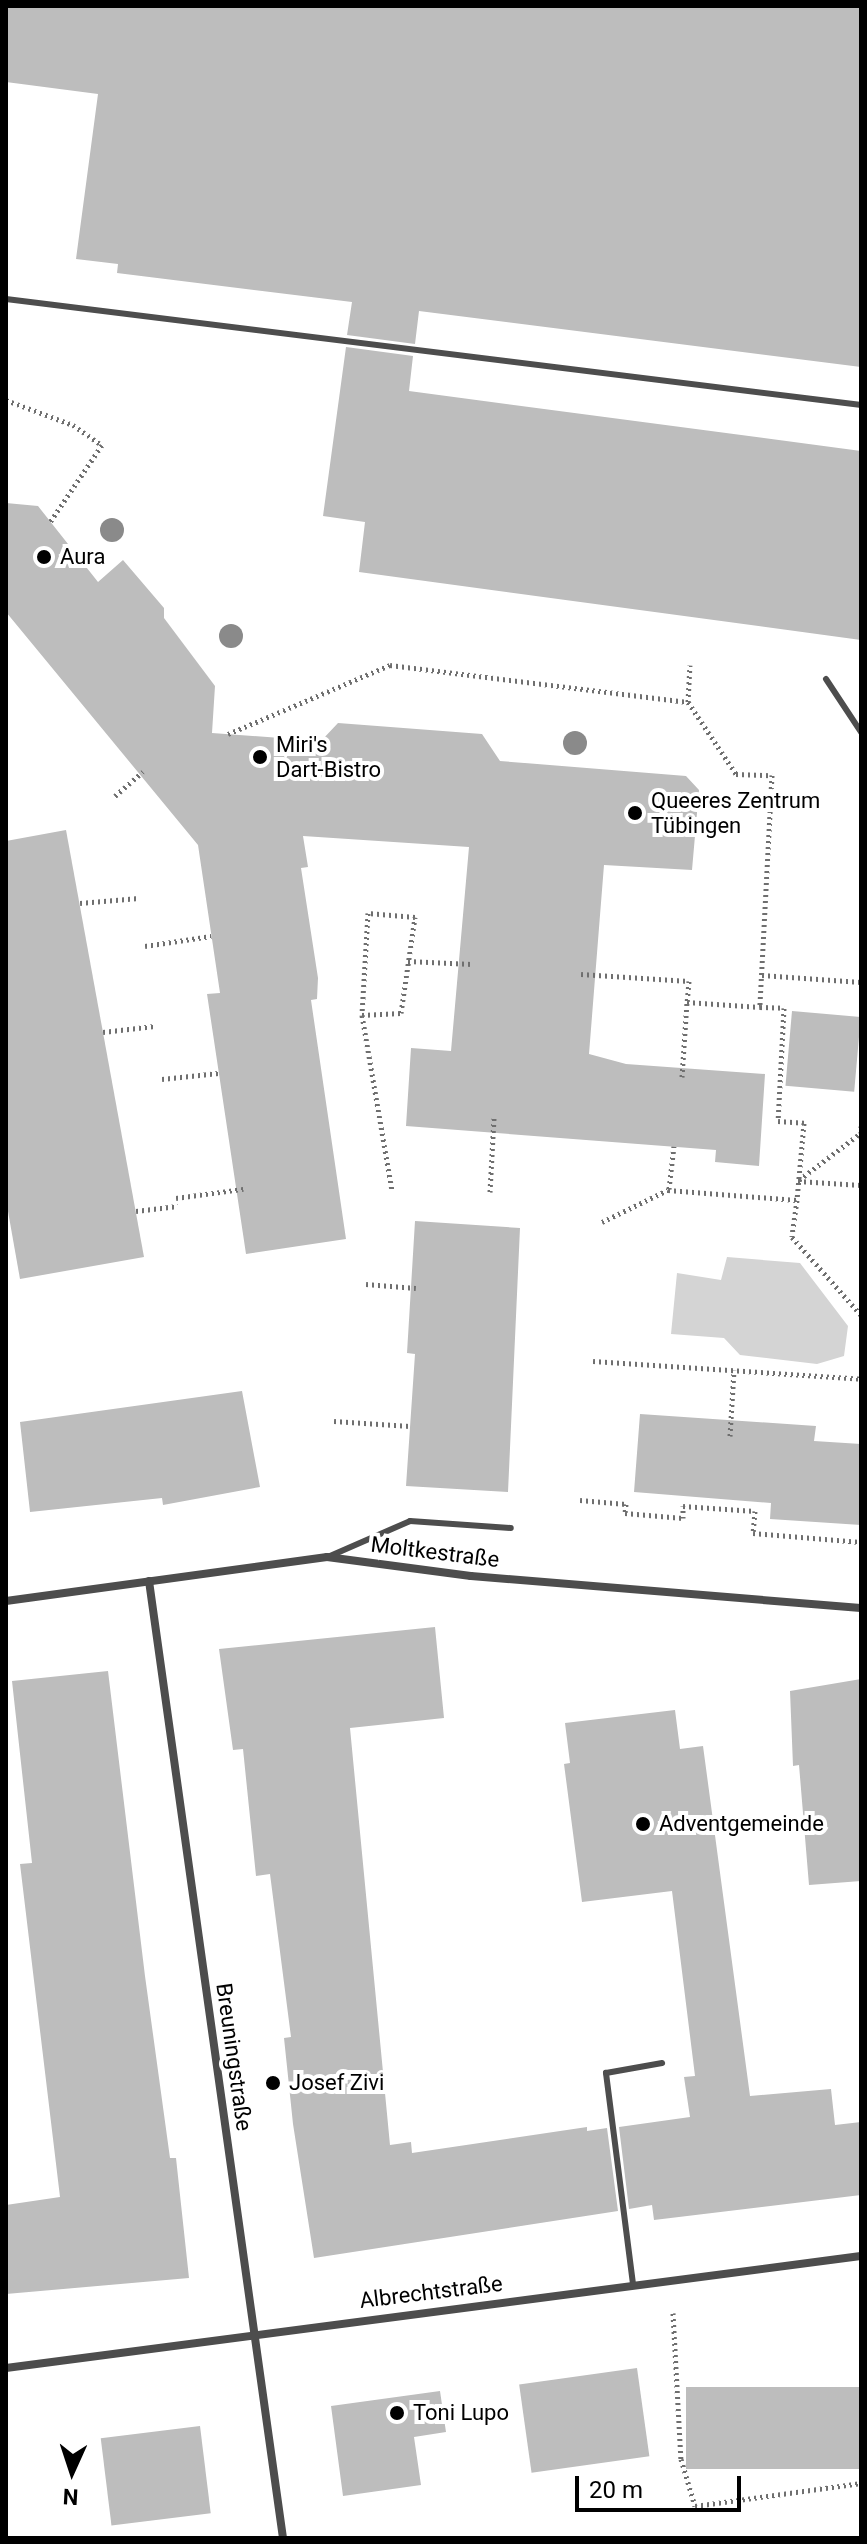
<!DOCTYPE html>
<html>
<head>
<meta charset="utf-8">
<style>
	body { margin:0 }
	#map { position:relative; width:867px; height:2544px; overflow:hidden; background:#fff; font-family:Roboto,sans-serif }
	div>[style] { position:absolute }
	.green>* { inset:0; background:#d4d4d4 }
	.building>* { inset:0; background:#bdbdbd; transform-origin:0 0 }
	.path>* { height:5px; margin-top:-2.5px; transform-origin:0; background:repeating-linear-gradient(90deg,#6f6f6f 0 2px,transparent 0 6px) }
	.lane>* { height:6px; margin:-3px; padding:0 3px; transform-origin:3px; border-radius:3px; background:#4d4d4d }
	.street>* { height:8px; margin:-4px; padding:0 4px; transform-origin:4px; border-radius:4px; background:#4d4d4d }
	.trees>* { width:24px; height:24px; margin:-12px; border-radius:50%; background:#8a8a8a }
	.dots>* { width:22px; height:22px; translate:-50% -50%; box-sizing:border-box; border:4px solid #fff; border-radius:50% }
	span { translate:-50% -50%; white-space:nowrap; text-align:center; line-height:1.15; -webkit-text-stroke:8px #fff; paint-order:stroke }
	.poi-label { font-size:22px; color:#000 }
	.left { translate:0 -50%; text-align:left }
	.street-label { font-size:22px; color:#000 }
	.frame { position:absolute; inset:0; border:8px solid #000; pointer-events:none }
	.north { position:absolute; left:32px; top:2432px; width:80px; height:80px; -webkit-text-stroke:6px #fff; paint-order:stroke; rotate:183deg; font-size:22px; font-weight:700; line-height:32px; text-align:center; color:#000 }
	.north::after { content:''; display:block; margin:auto; width:28px; height:36px; background:#000; clip-path:polygon(50% 0,100% 100%,50% 72%,0 100%) }
	.scale { position:absolute; left:575px; top:2476px; width:166px; height:36px; box-sizing:border-box; border:4px solid #000; border-top:0; padding-left:10px; font-size:24px; line-height:28px; white-space:nowrap; color:#000; -webkit-text-stroke:6px #fff; paint-order:stroke }
</style>
</head>
<body>
<div id="map">
	<div class="green">
		<i style="clip-path:polygon(727px 1257px,800px 1263px,848px 1326px,844px 1356px,817px 1364px,740px 1355px,724px 1338px,671px 1334px,677px 1273px,721px 1280px)"></i>
	</div>
	<div class="building">
		<i style="clip-path:polygon(6px 6px,861px 6px,861px 367px,419px 311px,415px 344px,347px 335px,352px 302px,117px 273px,118px 264px,76px 259px,98px 94px,6px 82px)"></i>
		<i style="clip-path:polygon(346px 347px,413px 356px,409px 391px,861px 451px,861px 640px,359px 572px,365px 522px,323px 516px)"></i>
		<i style="clip-path:polygon(6px 503px,38px 506px,98px 582px,123px 560px,164px 608px,164px 618px,215px 686px,212px 733px,321px 741px,338px 723px,482px 734px,500px 761px,686px 776px,699px 790px,692px 870px,604px 865px,589px 1054px,626px 1064px,765px 1074px,759px 1166px,715px 1162px,716px 1150px,406px 1126px,411px 1048px,451px 1051px,469px 847px,303px 836px,308px 867px,301px 868px,318px 978px,317px 999px,311px 1000px,346px 1239px,246px 1254px,207px 994px,220px 993px,198px 845px,6px 612px)"></i>
		<i style="clip-path:polygon(66px 830px,144px 1257px,20px 1279px,6px 1200px,6px 841px)"></i>
		<i style="left:792px;top:1011px;width:69px;height:75px;rotate:5deg"></i>
		<i style="clip-path:polygon(415px 1221px,520px 1228px,508px 1492px,406px 1486px,415px 1354px,407px 1353px)"></i>
		<i style="clip-path:polygon(242px 1391px,260px 1487px,163px 1505px,162px 1498px,30px 1512px,20px 1422px)"></i>
		<i style="clip-path:polygon(640px 1414px,816px 1426px,814px 1441px,861px 1444px,861px 1525px,770px 1519px,771px 1503px,634px 1492px)"></i>
		<i style="clip-path:polygon(435px 1627px,444px 1718px,350px 1728px,390px 2145px,411px 2142px,412px 2153px,587px 2127px,587px 2131px,607px 2128px,618px 2211px,314px 2258px,293px 2124px,284px 2038px,291px 2037px,270px 1874px,256px 1876px,243px 1749px,233px 1750px,219px 1649px)"></i>
		<i style="clip-path:polygon(108px 1671px,145px 1976px,170px 2158px,176px 2158px,189px 2278px,6px 2294px,6px 2205px,60px 2197px,20px 1864px,32px 1863px,12px 1681px)"></i>
		<i style="clip-path:polygon(861px 1679px,861px 1881px,809px 1885px,799px 1765px,793px 1766px,790px 1691px)"></i>
		<i style="clip-path:polygon(675px 1710px,680px 1749px,703px 1746px,750px 2096px,831px 2089px,835px 2125px,861px 2122px,861px 2195px,654px 2220px,652px 2205px,629px 2209px,619px 2127px,690px 2117px,684px 2077px,695px 2076px,672px 1891px,582px 1902px,564px 1764px,570px 1763px,565px 1723px)"></i>
		<i style="left:637px;top:2368px;width:89px;height:119px;rotate:82deg"></i>
		<i style="left:861px;top:2387px;width:82px;height:175px;rotate:90deg"></i>
		<i style="clip-path:polygon(440px 2391px,446px 2432px,414px 2437px,421px 2485px,343px 2496px,331px 2406px)"></i>
		<i style="left:200px;top:2426px;width:88px;height:100px;rotate:83deg"></i>
	</div>
	<div class="path">
		<i style="left:6px;top:400px;width:72px;rotate:20.5deg"></i>
		<i style="left:73px;top:425px;width:35px;rotate:35deg"></i>
		<i style="left:102px;top:445px;width:93px;rotate:124deg"></i>
		<i style="left:688px;top:702px;width:37px;rotate:-87deg"></i>
		<i style="left:228px;top:734px;width:176px;rotate:-23.1deg"></i>
		<i style="left:390px;top:665px;width:300px;rotate:7.1deg"></i>
		<i style="left:688px;top:702px;width:87px;rotate:56.3deg"></i>
		<i style="left:736px;top:774px;width:36px;rotate:2deg"></i>
		<i style="left:772px;top:775px;width:232px;rotate:93deg"></i>
		<i style="left:760px;top:1007px;width:24px;rotate:2deg"></i>
		<i style="left:784px;top:1008px;width:113px;rotate:93deg"></i>
		<i style="left:778px;top:1121px;width:26px;rotate:4deg"></i>
		<i style="left:804px;top:1123px;width:77px;rotate:95.2deg"></i>
		<i style="left:115px;top:796px;width:37px;rotate:-41deg"></i>
		<i style="left:80px;top:903px;width:59px;rotate:-4.8deg"></i>
		<i style="left:145px;top:946px;width:67px;rotate:-8.6deg"></i>
		<i style="left:408px;top:961px;width:64px;rotate:2.7deg"></i>
		<i style="left:581px;top:974px;width:108px;rotate:3.7deg"></i>
		<i style="left:689px;top:981px;width:21px;rotate:95deg"></i>
		<i style="left:762px;top:975px;width:99px;rotate:4deg"></i>
		<i style="left:362px;top:1015px;width:39px;rotate:-3deg"></i>
		<i style="left:401px;top:1013px;width:97px;rotate:-81.7deg"></i>
		<i style="left:415px;top:917px;width:47px;rotate:-175.1deg"></i>
		<i style="left:368px;top:913px;width:102px;rotate:93.4deg"></i>
		<i style="left:362px;top:1015px;width:179px;rotate:80.3deg"></i>
		<i style="left:103px;top:1032px;width:52px;rotate:-6.6deg"></i>
		<i style="left:682px;top:1077px;width:75px;rotate:-86.2deg"></i>
		<i style="left:687px;top:1002px;width:73px;rotate:3.9deg"></i>
		<i style="left:162px;top:1079px;width:57px;rotate:-6deg"></i>
		<i style="left:799px;top:1180px;width:78px;rotate:-37.2deg"></i>
		<i style="left:861px;top:1133px;width:7px;rotate:-90deg"></i>
		<i style="left:798px;top:1181px;width:63px;rotate:3.6deg"></i>
		<i style="left:669px;top:1189px;width:43px;rotate:-83.4deg"></i>
		<i style="left:490px;top:1192px;width:74px;rotate:-86.9deg"></i>
		<i style="left:176px;top:1198px;width:68px;rotate:-7.7deg"></i>
		<i style="left:136px;top:1211px;width:42px;rotate:-6.8deg"></i>
		<i style="left:602px;top:1222px;width:73px;rotate:-25.9deg"></i>
		<i style="left:668px;top:1190px;width:129px;rotate:4.4deg"></i>
		<i style="left:797px;top:1200px;width:37px;rotate:98deg"></i>
		<i style="left:792px;top:1237px;width:104px;rotate:48.5deg"></i>
		<i style="left:366px;top:1284px;width:50px;rotate:4.6deg"></i>
		<i style="left:593px;top:1361px;width:269px;rotate:3.8deg"></i>
		<i style="left:334px;top:1421px;width:76px;rotate:3.8deg"></i>
		<i style="left:730px;top:1436px;width:66px;rotate:-86.5deg"></i>
		<i style="left:580px;top:1500px;width:46px;rotate:5deg"></i>
		<i style="left:626px;top:1504px;width:9px;rotate:96deg"></i>
		<i style="left:625px;top:1513px;width:58px;rotate:4.9deg"></i>
		<i style="left:683px;top:1518px;width:12px;rotate:-90deg"></i>
		<i style="left:683px;top:1506px;width:72px;rotate:4deg"></i>
		<i style="left:755px;top:1511px;width:22px;rotate:95deg"></i>
		<i style="left:753px;top:1533px;width:108px;rotate:4.8deg"></i>
		<i style="left:673px;top:2313px;width:146px;rotate:86.9deg"></i>
		<i style="left:681px;top:2459px;width:49px;rotate:73.4deg"></i>
		<i style="left:695px;top:2506px;width:168px;rotate:-7.9deg"></i>
	</div>
	<div class="lane">
		<i style="left:6px;top:299px;width:862px;rotate:7.07deg"></i>
		<i style="left:826px;top:679px;width:64px;rotate:56.6deg"></i>
		<i style="left:330px;top:1556px;width:87px;rotate:-23.6deg"></i>
		<i style="left:410px;top:1521px;width:101px;rotate:4deg"></i>
		<i style="left:633px;top:2284px;width:213px;rotate:-97.3deg"></i>
		<i style="left:606px;top:2073px;width:57px;rotate:-10.1deg"></i>
	</div>
	<div class="street">
		<i style="left:149px;top:1581px;width:966px;rotate:82.03deg"></i>
		<i style="left:6px;top:1601px;width:324px;rotate:-7.8deg"></i>
		<i style="left:327px;top:1557px;width:145px;rotate:7.5deg"></i>
		<i style="left:471px;top:1576px;width:391px;rotate:4.7deg"></i>
		<i style="left:6px;top:2368px;width:862px;rotate:-7.46deg"></i>
	</div>
	<div class="trees">
		<i style="left:112px;top:530px"></i>
		<i style="left:231px;top:636px"></i>
		<i style="left:575px;top:743px"></i>
	</div>
	<div class="dots">
		<i style="left:44px;top:557px;background:#000"></i>
		<i style="left:260px;top:757px;background:#000"></i>
		<i style="left:635px;top:813px;background:#000"></i>
		<i style="left:643px;top:1824px;background:#000"></i>
		<i style="left:273px;top:2083px;background:#000"></i>
		<i style="left:397px;top:2413px;background:#000"></i>
	</div>
	<div class="poi-label">
		<span class="left" style="left:60px;top:557px">Aura</span>
		<span class="left" style="left:276px;top:757px">Miri's<br>Dart-Bistro</span>
		<span class="left" style="left:651px;top:813px">Queeres Zentrum<br>Tübingen</span>
		<span class="left" style="left:659px;top:1824px">Adventgemeinde</span>
		<span class="left" style="left:289px;top:2083px">Josef Zivi</span>
		<span class="left" style="left:413px;top:2413px">Toni Lupo</span>
	</div>
	<div class="street-label">
		<span style="left:435px;top:1552px;rotate:7deg">Moltkestraße</span>
		<span style="left:234px;top:2057px;rotate:82deg">Breuningstraße</span>
		<span style="left:431px;top:2292px;rotate:-7deg">Albrechtstraße</span>
	</div>
	<div class="frame"></div>
	<div class="north">N</div>
	<div class="scale">20 m</div>
</div>
</body>
</html>
